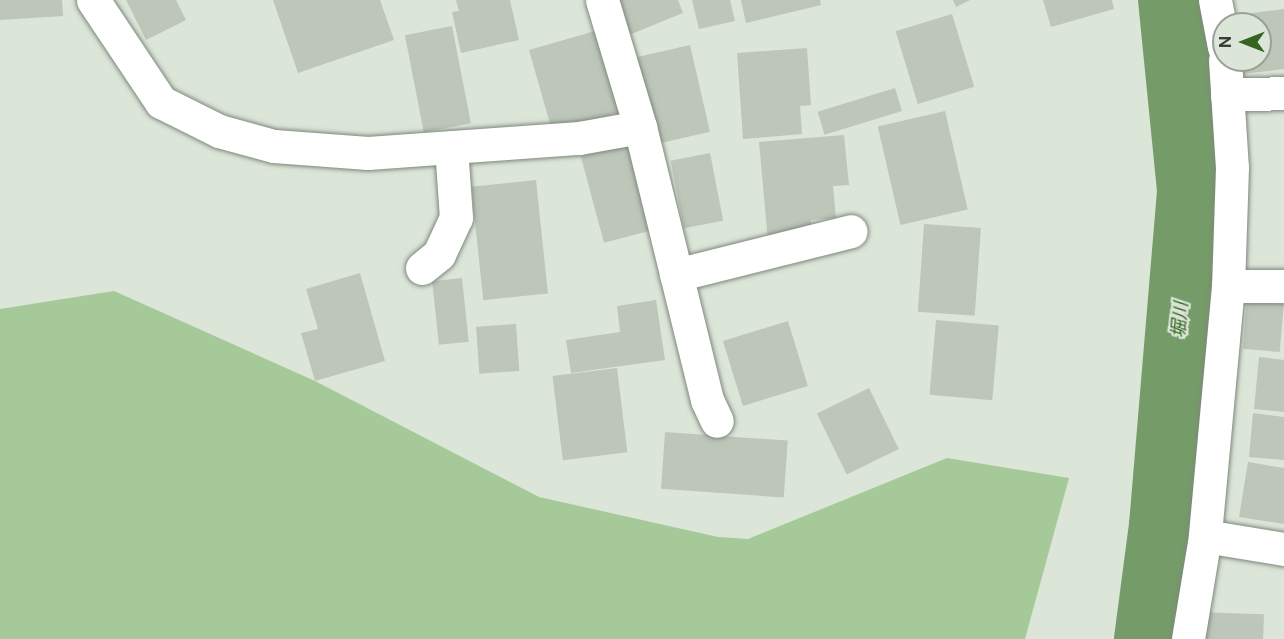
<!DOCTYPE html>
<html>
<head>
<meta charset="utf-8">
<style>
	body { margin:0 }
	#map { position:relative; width:1284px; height:639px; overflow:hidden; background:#dbe5d8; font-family:"Public Sans","Noto Sans JP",sans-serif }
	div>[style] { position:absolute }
	.green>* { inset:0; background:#a5c998 }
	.river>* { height:69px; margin:-34.5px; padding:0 34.5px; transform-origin:34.5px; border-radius:34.5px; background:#759c68 }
	.building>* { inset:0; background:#bdc6b9; transform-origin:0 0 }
	.roads { filter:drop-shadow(0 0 2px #7f887c) drop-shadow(0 0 2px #7f887c) }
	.minor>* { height:33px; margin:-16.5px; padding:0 16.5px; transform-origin:16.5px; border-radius:16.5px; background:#fff }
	span { translate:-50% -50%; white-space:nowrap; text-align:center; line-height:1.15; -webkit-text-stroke:4.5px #dbe5d8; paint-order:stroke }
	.water-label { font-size:18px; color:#30621a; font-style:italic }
	.north { position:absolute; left:1212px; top:12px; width:60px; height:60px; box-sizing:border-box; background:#dbe5d8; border:2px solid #99a197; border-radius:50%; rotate:270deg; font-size:16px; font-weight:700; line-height:24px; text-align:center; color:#373b36 }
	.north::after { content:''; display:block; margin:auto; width:21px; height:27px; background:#356322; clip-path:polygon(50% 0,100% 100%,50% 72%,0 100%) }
</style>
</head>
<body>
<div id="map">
	<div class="green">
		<i style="clip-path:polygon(114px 291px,315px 381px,539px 497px,718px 537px,748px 539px,947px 458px,1069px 478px,1025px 639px,0 639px,0 309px)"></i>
	</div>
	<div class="river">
		<i style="left:1148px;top:639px;width:115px;rotate:-82.5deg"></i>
		<i style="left:1163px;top:525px;width:337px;rotate:-85.2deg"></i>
		<i style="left:1191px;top:189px;width:190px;rotate:-95.7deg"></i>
	</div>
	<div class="building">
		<i style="clip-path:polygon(0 0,62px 0,63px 16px,0 20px)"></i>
		<i style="clip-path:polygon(126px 0,176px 0,186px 20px,146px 40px)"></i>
		<i style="clip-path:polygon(273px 0,380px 0,394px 40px,298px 73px)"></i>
		<i style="clip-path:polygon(456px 0,510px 0,519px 40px,461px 53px,452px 12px,459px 11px)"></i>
		<i style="clip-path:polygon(615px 0,678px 0,683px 13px,629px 35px)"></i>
		<i style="clip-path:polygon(692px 0,730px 0,735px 21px,699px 29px)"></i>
		<i style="clip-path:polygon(741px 0,820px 0,821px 5px,746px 23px)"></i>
		<i style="clip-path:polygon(953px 0,970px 0,956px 7px)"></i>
		<i style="clip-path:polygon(1043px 0,1112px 0,1114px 9px,1051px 27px)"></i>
		<i style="clip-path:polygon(1284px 9px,1284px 69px,1234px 75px,1233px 60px,1260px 60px,1260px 24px,1229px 24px,1228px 16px)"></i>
		<i style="left:952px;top:14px;width:76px;height:59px;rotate:73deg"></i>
		<i style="left:452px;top:26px;width:99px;height:48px;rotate:79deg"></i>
		<i style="left:602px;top:29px;width:85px;height:76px;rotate:74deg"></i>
		<i style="left:690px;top:45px;width:89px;height:56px;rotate:77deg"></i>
		<i style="clip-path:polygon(807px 48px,811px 105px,800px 106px,802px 134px,743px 139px,737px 53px)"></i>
		<i style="left:895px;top:88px;width:24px;height:81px;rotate:73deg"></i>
		<i style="left:945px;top:111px;width:101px;height:69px;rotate:77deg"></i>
		<i style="clip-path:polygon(844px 135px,849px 185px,833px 186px,836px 218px,811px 220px,813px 237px,768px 241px,759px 142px)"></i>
		<i style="left:629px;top:143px;width:90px;height:50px;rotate:75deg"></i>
		<i style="left:710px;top:153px;width:69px;height:40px;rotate:79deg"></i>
		<i style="left:536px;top:180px;width:114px;height:65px;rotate:84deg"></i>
		<i style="left:924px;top:224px;width:57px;height:88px;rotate:4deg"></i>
		<i style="clip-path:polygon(360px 273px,385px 361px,315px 381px,301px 333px,318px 329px,306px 289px)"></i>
		<i style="left:462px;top:278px;width:64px;height:30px;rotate:84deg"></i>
		<i style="clip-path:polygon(656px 300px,665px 360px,571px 373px,566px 340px,620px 332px,617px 306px)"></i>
		<i style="left:1247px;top:301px;width:37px;height:48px;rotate:5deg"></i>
		<i style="left:936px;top:320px;width:63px;height:75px;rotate:5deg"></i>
		<i style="left:788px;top:321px;width:68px;height:68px;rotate:73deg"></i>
		<i style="left:516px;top:324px;width:47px;height:40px;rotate:86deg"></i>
		<i style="clip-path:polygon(1259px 357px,1284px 360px,1284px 412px,1254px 409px)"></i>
		<i style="left:617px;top:368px;width:85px;height:65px;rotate:83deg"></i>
		<i style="left:869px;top:388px;width:68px;height:58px;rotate:64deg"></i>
		<i style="clip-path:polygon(1253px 413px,1284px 417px,1284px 460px,1249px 457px)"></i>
		<i style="left:665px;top:432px;width:123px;height:57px;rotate:4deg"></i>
		<i style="clip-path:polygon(1248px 462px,1284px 468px,1284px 524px,1239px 517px)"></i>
		<i style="left:1199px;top:612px;width:65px;height:27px;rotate:2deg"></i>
	</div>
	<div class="roads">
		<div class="minor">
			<i style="left:93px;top:0;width:123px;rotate:56.3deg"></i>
			<i style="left:161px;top:102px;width:65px;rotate:26.6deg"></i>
			<i style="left:219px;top:131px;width:57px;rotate:15.3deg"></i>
			<i style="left:274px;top:146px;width:94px;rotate:4.3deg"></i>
			<i style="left:368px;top:153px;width:212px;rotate:-4.1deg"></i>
			<i style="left:579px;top:138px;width:62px;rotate:-10.2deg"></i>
			<i style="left:602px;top:0;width:133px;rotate:73.3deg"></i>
			<i style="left:640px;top:127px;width:281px;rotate:76.2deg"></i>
			<i style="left:707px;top:400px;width:23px;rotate:65deg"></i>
			<i style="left:1215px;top:0;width:48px;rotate:79.2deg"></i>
			<i style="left:1225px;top:60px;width:107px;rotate:86.3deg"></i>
			<i style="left:1232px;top:167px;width:119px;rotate:91.9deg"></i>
			<i style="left:1228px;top:286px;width:251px;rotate:95.3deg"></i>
			<i style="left:1205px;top:536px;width:80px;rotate:9.3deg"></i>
			<i style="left:1227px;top:95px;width:57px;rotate:-2deg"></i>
			<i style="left:422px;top:268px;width:22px;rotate:-39deg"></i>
			<i style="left:439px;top:254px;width:40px;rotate:-65deg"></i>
			<i style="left:456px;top:218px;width:71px;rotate:-94deg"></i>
			<i style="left:676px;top:275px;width:180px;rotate:-14.1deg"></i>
			<i style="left:1228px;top:286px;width:56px"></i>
			<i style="left:1188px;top:639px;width:104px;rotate:-80.6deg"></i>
		</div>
	</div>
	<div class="water-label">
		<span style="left:1180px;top:320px;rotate:-85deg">堀川</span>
	</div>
	<div class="north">N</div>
</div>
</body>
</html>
